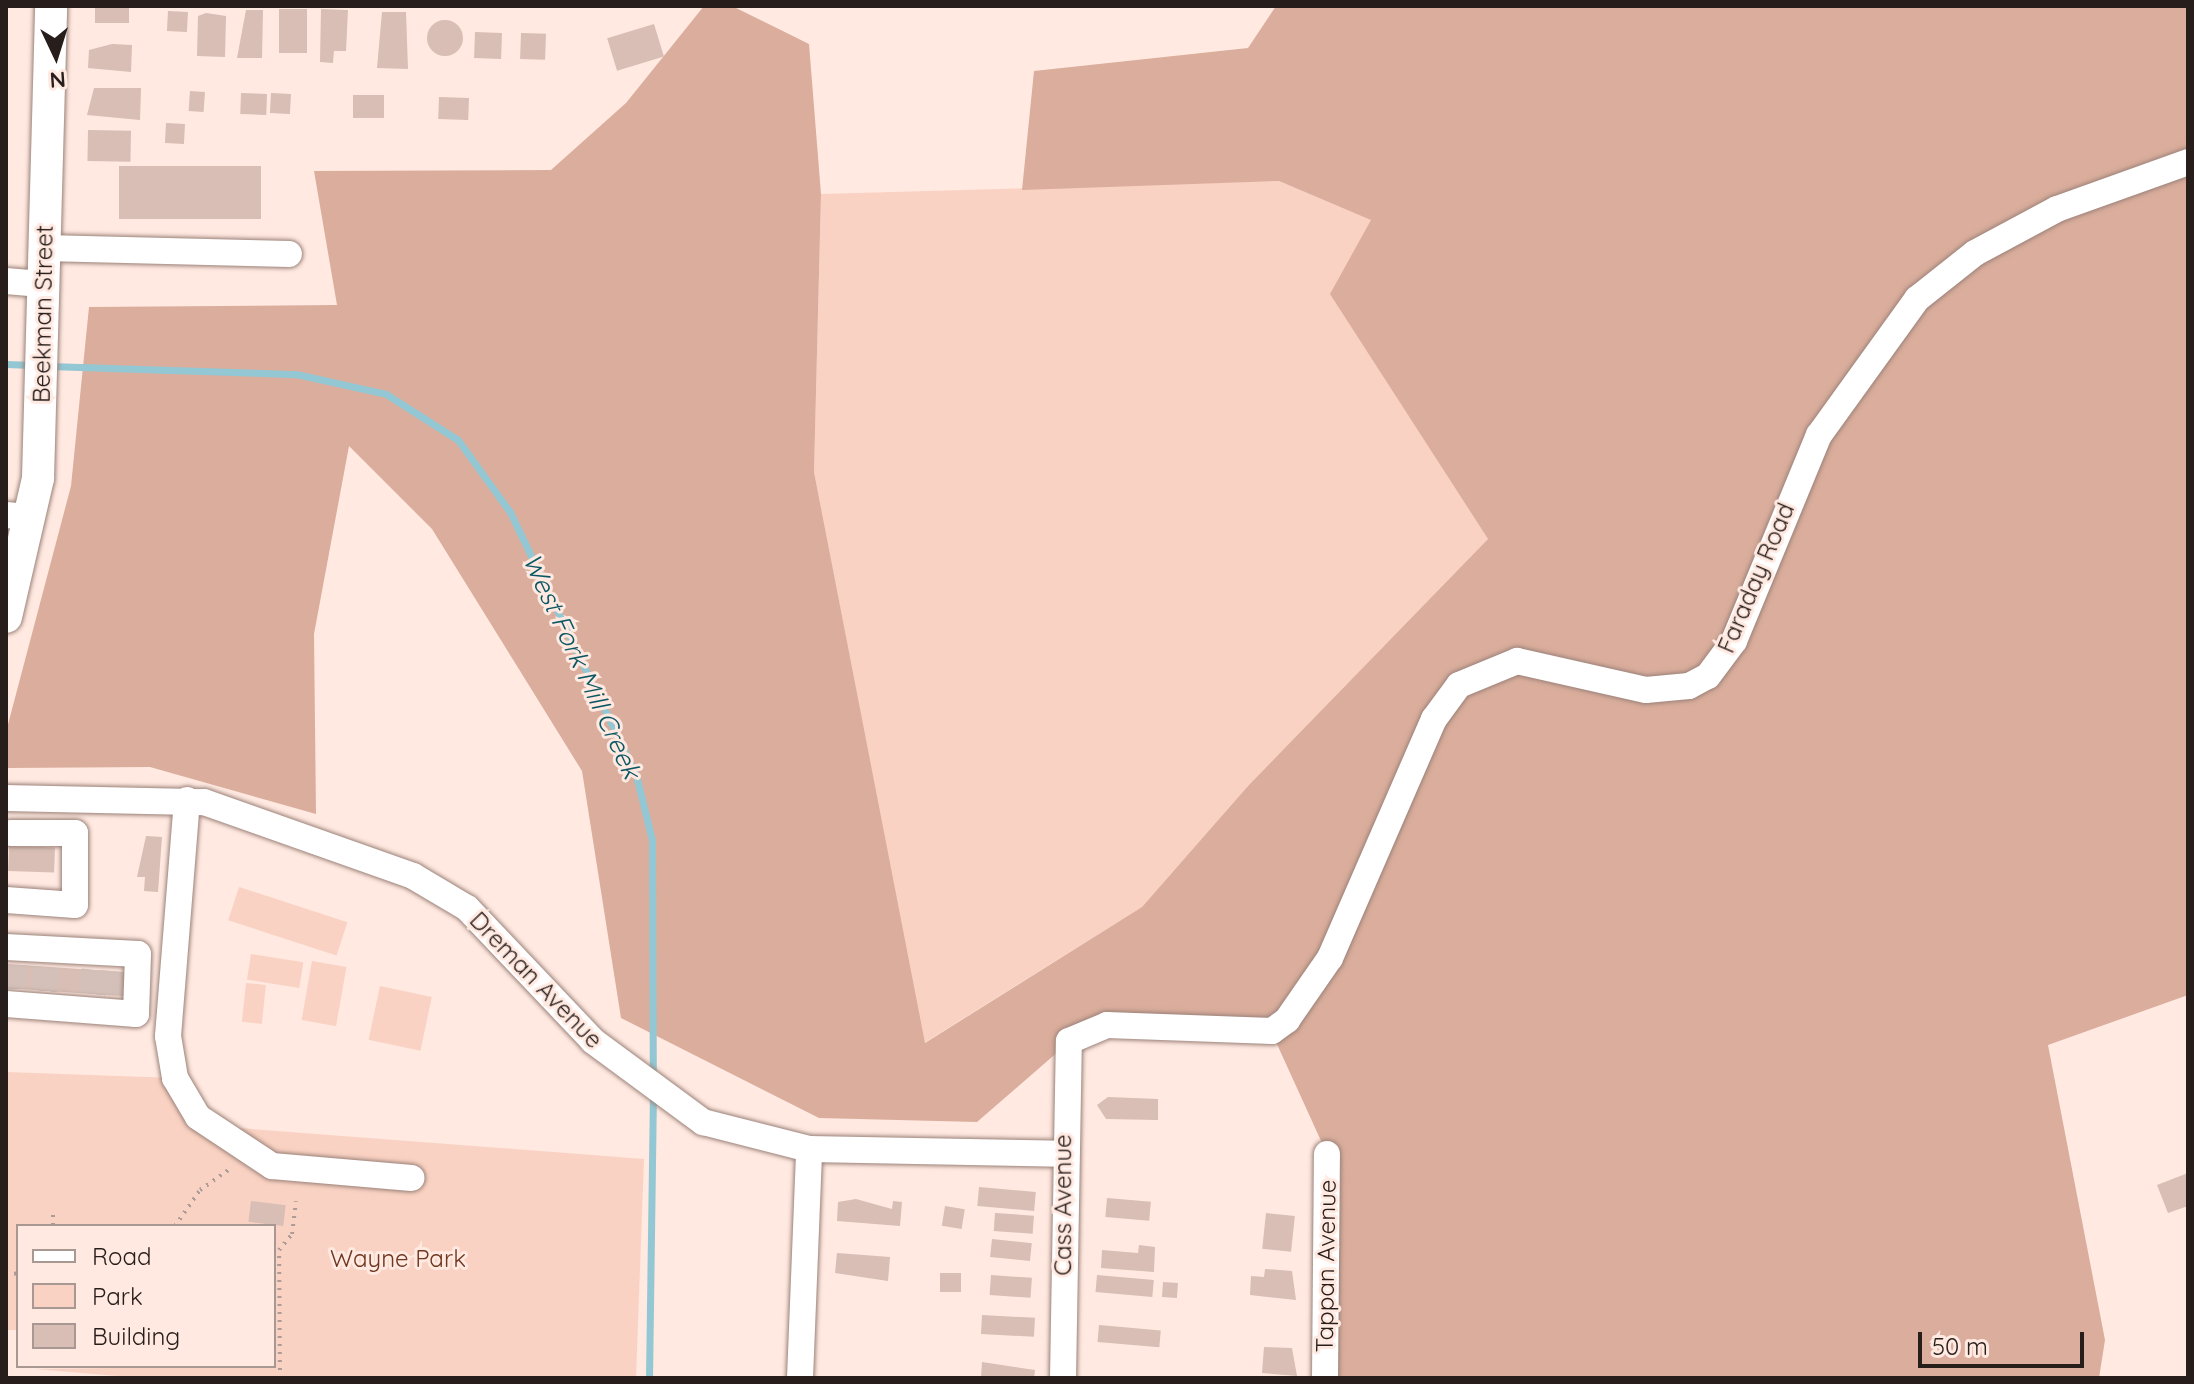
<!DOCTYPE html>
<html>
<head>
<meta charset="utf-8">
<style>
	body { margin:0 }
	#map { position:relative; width:2194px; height:1384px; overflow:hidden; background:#ffe9e1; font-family:Quicksand,sans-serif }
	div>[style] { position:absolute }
	.green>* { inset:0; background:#fad2c3; transform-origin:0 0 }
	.forest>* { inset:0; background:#daad9c }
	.stream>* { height:7px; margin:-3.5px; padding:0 3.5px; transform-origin:3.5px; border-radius:3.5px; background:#92c7d3 }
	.building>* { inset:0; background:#d8beb4; transform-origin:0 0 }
	.round { border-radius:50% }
	.minor-tunnel>* { height:26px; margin-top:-13px; transform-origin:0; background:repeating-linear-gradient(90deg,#d4c0b9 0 26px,transparent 0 39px) }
	.path>* { height:4px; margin-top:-2px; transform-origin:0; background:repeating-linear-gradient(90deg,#ad9c96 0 2px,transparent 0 8px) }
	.roads { filter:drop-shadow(0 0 2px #9b8279) drop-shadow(0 0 2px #9b8279) }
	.minor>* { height:26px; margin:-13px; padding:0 13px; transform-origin:13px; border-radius:13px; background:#fff }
	.major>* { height:32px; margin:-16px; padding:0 16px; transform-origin:16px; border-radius:16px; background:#fff }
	span { translate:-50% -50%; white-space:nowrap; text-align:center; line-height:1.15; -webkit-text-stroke:6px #ffe9e1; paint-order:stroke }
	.street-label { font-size:24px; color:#271d1a }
	.park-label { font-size:24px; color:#6f3620 }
	.water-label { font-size:26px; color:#0a5764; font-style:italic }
	.frame { position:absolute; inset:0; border:8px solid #271d1a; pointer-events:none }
	.legend { position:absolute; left:16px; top:1224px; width:260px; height:144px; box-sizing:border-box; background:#ffe9e1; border:2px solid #a99791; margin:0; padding:10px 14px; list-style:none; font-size:24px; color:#271d1a }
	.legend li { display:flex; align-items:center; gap:16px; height:40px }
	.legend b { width:40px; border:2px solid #a99791 }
	.north { position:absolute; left:16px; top:16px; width:80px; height:80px; -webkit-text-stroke:6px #ffe9e1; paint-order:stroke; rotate:176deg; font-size:22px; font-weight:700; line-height:32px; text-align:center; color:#271d1a }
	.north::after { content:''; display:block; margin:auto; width:28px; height:36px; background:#271d1a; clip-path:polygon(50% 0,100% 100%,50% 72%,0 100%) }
	.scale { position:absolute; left:1918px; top:1332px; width:166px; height:36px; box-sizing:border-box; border:4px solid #271d1a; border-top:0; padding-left:10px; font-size:24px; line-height:28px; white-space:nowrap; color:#271d1a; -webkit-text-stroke:6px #ffe9e1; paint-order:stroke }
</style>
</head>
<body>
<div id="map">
	<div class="green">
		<i style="clip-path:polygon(1279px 181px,1372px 220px,1331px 294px,1488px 539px,1248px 786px,1142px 907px,924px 1043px,814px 472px,821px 194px)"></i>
		<i style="left:239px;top:887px;width:114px;height:35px;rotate:18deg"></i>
		<i style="left:251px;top:954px;width:53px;height:26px;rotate:9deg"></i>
		<i style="left:312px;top:961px;width:35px;height:60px;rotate:10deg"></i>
		<i style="left:246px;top:983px;width:20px;height:39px;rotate:6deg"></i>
		<i style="left:380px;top:986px;width:53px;height:55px;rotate:12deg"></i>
		<i style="clip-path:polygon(181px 1038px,191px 1090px,205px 1113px,239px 1128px,644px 1159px,636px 1378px,140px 1378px,35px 1369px,274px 1366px,274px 1226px,18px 1226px,18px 1330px,6px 1330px,6px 1072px,175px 1078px)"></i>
	</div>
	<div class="forest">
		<i style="clip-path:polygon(704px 6px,732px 6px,809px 44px,821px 194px,814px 472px,925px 1043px,1142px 907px,1248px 786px,1488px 539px,1330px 294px,1371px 220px,1279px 181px,1022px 190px,1034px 71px,1248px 48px,1276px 6px,2188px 6px,2188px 995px,2048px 1045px,2105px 1340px,2099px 1378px,1325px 1378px,1327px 1154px,1271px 1031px,1075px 1037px,977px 1122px,819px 1118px,621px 1018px,582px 771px,432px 529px,349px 446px,314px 634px,316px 814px,150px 767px,6px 768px,6px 732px,71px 486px,89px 307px,337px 305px,314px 171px,551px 170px,626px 103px)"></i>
	</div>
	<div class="stream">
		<i style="left:6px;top:364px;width:27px;rotate:2deg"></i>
		<i style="left:49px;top:366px;width:247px;rotate:1.9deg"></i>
		<i style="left:296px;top:374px;width:92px;rotate:12.5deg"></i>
		<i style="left:386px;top:394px;width:85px;rotate:32.6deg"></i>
		<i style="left:458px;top:440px;width:89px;rotate:54.2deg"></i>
		<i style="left:510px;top:512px;width:292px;rotate:64.4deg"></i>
		<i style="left:636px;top:775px;width:67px;rotate:76.2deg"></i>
		<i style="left:652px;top:840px;width:236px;rotate:89.8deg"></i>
		<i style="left:649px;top:1378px;width:286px;rotate:-89.2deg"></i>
	</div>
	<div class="building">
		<i style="left:95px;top:6px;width:34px;height:17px"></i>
		<i style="left:279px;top:9px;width:28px;height:44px"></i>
		<i style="clip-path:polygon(321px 9px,348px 10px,346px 51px,334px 51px,333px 63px,320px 62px)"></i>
		<i style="clip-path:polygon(246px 10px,263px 10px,262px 58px,237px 58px)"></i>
		<i style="left:168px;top:11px;width:20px;height:20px;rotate:3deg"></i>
		<i style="clip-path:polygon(382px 12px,406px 12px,408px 69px,377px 68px)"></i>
		<i style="clip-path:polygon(206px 13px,226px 16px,225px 57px,197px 56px,198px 16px)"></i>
		<i class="round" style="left:427px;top:20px;width:36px;height:36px"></i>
		<i style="left:654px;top:24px;width:34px;height:49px;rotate:73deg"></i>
		<i style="left:475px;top:32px;width:27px;height:26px;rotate:2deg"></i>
		<i style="left:521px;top:33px;width:25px;height:26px;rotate:2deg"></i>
		<i style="clip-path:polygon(112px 44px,132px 45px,131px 72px,88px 68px,89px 50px)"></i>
		<i style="clip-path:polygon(94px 88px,141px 88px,140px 120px,87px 115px)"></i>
		<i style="left:190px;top:91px;width:15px;height:20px;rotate:4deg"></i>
		<i style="left:241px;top:93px;width:26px;height:21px;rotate:2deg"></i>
		<i style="left:271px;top:93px;width:20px;height:20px;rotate:3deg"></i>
		<i style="left:353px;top:95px;width:31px;height:23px"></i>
		<i style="left:439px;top:97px;width:30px;height:22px;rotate:2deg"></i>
		<i style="left:166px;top:123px;width:19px;height:20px;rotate:3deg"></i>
		<i style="left:88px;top:130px;width:43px;height:31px;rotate:1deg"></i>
		<i style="left:119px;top:166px;width:142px;height:53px"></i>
		<i style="clip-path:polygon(146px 836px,162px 837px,158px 892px,144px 891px,145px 877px,137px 877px)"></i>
		<i style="left:9px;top:846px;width:46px;height:25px;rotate:2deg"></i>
		<i style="left:8px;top:964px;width:111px;height:24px;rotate:4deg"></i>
		<i style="clip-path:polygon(1108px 1097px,1158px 1099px,1158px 1120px,1106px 1119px,1097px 1105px)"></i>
		<i style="clip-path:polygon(2188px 1173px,2188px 1206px,2168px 1213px,2157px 1185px)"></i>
		<i style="left:979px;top:1187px;width:57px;height:19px;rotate:5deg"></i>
		<i style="left:1107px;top:1198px;width:44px;height:19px;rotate:5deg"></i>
		<i style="clip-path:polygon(856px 1199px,892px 1209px,893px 1201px,902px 1202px,900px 1226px,837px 1221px,838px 1202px)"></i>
		<i style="left:251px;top:1201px;width:35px;height:21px;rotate:7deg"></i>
		<i style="left:945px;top:1206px;width:20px;height:20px;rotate:9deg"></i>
		<i style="left:995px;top:1213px;width:39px;height:18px;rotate:4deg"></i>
		<i style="left:1266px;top:1213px;width:29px;height:36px;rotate:6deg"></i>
		<i style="left:992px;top:1239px;width:40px;height:18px;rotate:6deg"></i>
		<i style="clip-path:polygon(1139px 1245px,1155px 1247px,1154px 1272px,1101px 1268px,1102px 1250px,1138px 1253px)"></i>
		<i style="clip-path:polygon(837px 1253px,890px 1257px,888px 1281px,835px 1273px)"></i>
		<i style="clip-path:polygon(1265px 1269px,1292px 1271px,1296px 1300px,1250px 1295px,1251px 1276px,1264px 1277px)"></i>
		<i style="left:940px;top:1273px;width:21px;height:19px"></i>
		<i style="left:991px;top:1275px;width:41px;height:20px;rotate:4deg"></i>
		<i style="left:1097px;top:1275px;width:57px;height:17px;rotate:5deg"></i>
		<i style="left:1163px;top:1282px;width:15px;height:15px;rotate:4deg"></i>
		<i style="left:982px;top:1315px;width:53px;height:19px;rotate:3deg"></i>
		<i style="left:1099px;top:1325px;width:62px;height:17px;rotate:5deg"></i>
		<i style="clip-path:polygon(1264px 1347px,1292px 1348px,1297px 1376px,1262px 1373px)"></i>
		<i style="clip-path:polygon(982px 1362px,1035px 1370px,1034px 1378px,981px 1378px)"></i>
	</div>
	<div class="minor-tunnel">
		<i style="left:13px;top:989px;width:24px;rotate:-88deg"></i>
		<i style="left:44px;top:991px;width:24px;rotate:-85deg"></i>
		<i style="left:92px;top:994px;width:24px;rotate:-83deg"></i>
		<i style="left:111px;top:995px;width:24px;rotate:-85deg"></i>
	</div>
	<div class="path">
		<i style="left:53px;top:1215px;width:11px;rotate:90deg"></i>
		<i style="left:175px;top:1226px;width:44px;rotate:-55.2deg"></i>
		<i style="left:200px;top:1190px;width:38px;rotate:-35deg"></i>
		<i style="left:6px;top:1275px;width:12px;rotate:-9deg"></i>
		<i style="left:280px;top:1378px;width:128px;rotate:-90.4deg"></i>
		<i style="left:279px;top:1250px;width:21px;rotate:-51deg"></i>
		<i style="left:292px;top:1234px;width:33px;rotate:-83deg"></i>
	</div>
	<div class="roads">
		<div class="minor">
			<i style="left:44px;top:248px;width:245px;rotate:1.4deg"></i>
			<i style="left:6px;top:281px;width:38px;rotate:5deg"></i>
			<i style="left:6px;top:515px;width:25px;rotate:5deg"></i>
			<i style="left:6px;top:798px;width:198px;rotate:1.2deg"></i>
			<i style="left:204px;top:802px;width:222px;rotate:19.5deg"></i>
			<i style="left:413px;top:876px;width:63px;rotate:30.7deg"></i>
			<i style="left:467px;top:908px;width:183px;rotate:46.5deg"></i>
			<i style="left:593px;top:1041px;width:137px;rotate:36.4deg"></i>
			<i style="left:703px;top:1122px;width:109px;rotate:14.3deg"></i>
			<i style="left:809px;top:1149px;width:253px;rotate:1.1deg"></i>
			<i style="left:187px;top:800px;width:237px;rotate:94.6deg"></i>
			<i style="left:168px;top:1036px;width:43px;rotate:80.5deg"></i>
			<i style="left:175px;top:1078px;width:45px;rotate:59.5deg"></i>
			<i style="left:198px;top:1117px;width:89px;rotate:33.5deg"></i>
			<i style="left:272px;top:1166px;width:140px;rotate:4.9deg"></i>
			<i style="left:6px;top:900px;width:69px;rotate:4.1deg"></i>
			<i style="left:75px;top:905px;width:72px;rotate:-90deg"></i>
			<i style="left:75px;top:833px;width:64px;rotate:180deg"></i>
			<i style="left:6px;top:947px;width:132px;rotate:3deg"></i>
			<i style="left:138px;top:954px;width:60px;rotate:91.9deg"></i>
			<i style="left:136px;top:1014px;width:130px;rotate:-175.6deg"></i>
			<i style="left:800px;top:1378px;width:229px;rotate:-87.7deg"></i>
			<i style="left:1063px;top:1378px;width:337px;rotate:-89deg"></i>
			<i style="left:1069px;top:1041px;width:41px;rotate:-22.8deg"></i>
			<i style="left:1107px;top:1025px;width:165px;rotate:2.1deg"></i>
			<i style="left:1272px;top:1031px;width:19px;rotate:-36deg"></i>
			<i style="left:1287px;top:1020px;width:75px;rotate:-55.3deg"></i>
			<i style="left:1330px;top:958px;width:261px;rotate:-66.5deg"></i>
			<i style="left:1434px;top:719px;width:42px;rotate:-53.7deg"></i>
			<i style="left:1459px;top:685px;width:63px;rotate:-22.5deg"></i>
			<i style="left:1517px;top:661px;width:132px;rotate:12.7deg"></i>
			<i style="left:1646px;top:690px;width:43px;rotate:-5.3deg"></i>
			<i style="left:1689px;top:686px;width:21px;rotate:-28deg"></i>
			<i style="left:1708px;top:676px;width:44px;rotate:-53.4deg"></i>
			<i style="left:1734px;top:641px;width:223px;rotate:-67.6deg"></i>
			<i style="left:1819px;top:435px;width:168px;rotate:-54.2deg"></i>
			<i style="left:1917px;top:299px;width:74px;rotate:-38.4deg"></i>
			<i style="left:1975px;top:253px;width:93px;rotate:-28.2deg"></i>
			<i style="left:2057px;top:209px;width:139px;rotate:-19.7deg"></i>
			<i style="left:1325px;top:1378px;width:224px;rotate:-89.5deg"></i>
		</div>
		<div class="major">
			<i style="left:6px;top:617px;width:143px;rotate:-77deg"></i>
			<i style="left:38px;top:478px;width:472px;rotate:-88.4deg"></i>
		</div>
	</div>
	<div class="street-label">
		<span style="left:43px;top:314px;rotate:-89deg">Beekman Street</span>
		<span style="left:1756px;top:578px;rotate:-67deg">Faraday Road</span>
		<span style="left:536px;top:980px;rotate:46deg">Dreman Avenue</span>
		<span style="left:1063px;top:1205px;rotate:-90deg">Cass Avenue</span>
		<span style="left:1326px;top:1266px;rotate:-89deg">Tappan Avenue</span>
	</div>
	<div class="park-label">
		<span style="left:398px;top:1259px">Wayne Park</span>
	</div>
	<div class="water-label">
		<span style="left:582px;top:666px;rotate:65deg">West Fork Mill Creek</span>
	</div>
	<div class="frame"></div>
	<ul class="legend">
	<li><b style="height:10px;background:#fff"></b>Road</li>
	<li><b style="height:22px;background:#fad2c3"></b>Park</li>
	<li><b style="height:22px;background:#d8beb4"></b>Building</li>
	</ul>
	<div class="north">N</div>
	<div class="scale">50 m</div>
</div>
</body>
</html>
